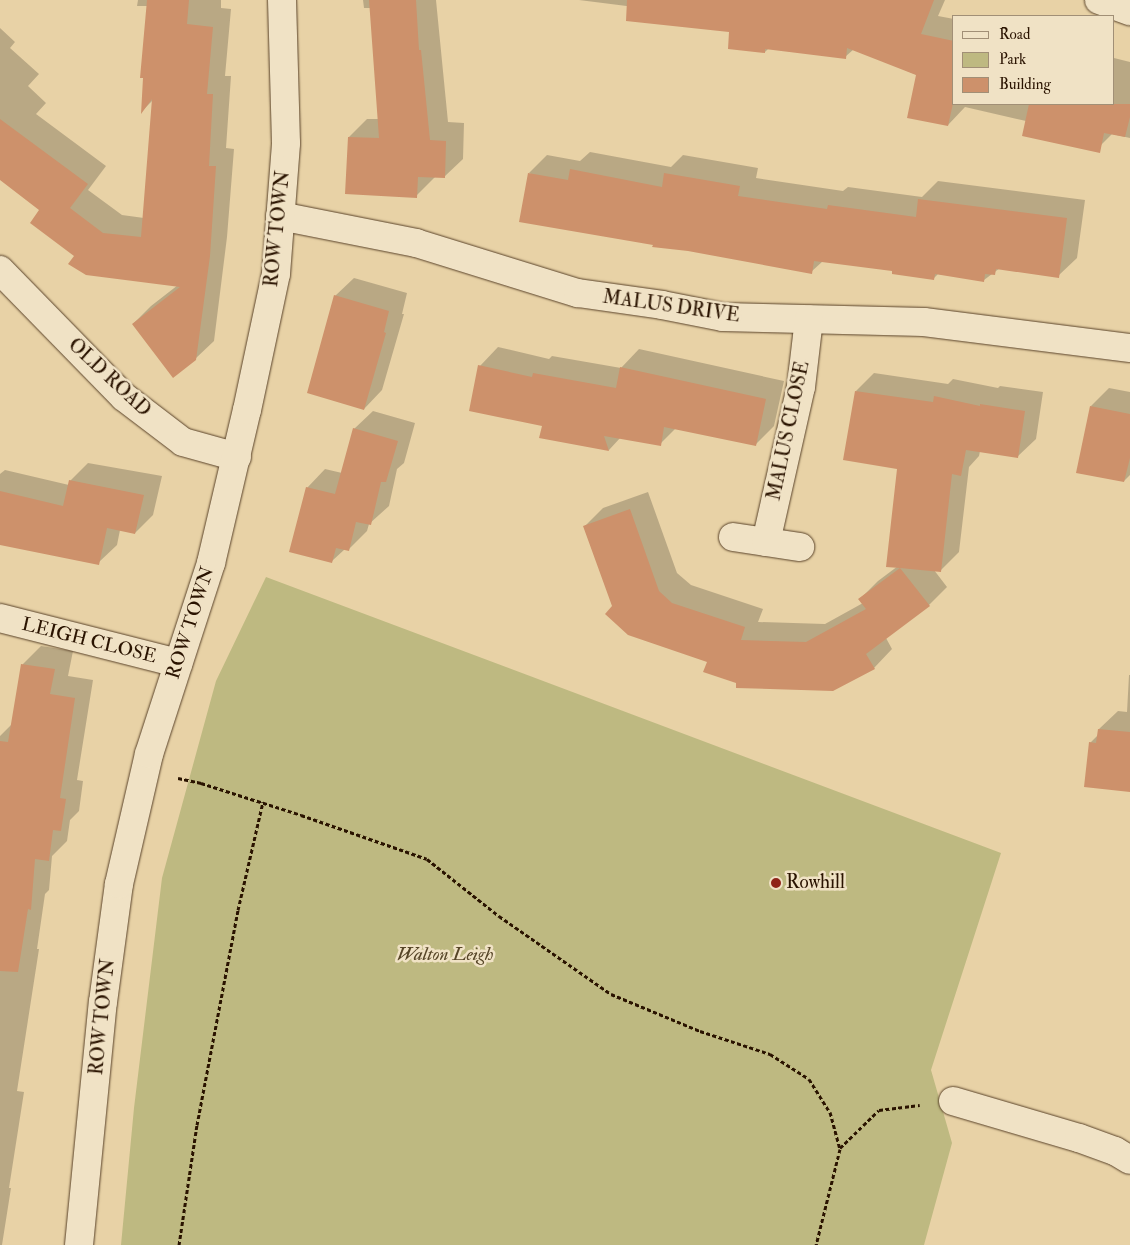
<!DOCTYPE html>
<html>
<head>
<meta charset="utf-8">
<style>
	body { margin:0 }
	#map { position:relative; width:1130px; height:1245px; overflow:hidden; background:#e8d2a6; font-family:"IM FELL Double Pica",serif }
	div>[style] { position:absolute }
	.green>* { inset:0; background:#beb981 }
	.shadow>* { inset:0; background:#0003 }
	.building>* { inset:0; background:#cd916b }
	.path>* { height:3px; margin-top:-1.5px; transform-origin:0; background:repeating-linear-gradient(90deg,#2a1300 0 4px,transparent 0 6.5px) }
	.roads { filter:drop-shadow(0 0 1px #5a432a) drop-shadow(0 0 1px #5a432a) }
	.street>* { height:28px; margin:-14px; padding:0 14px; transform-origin:14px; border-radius:14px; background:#f0e2c5 }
	.secondary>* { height:28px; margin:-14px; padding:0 14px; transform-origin:14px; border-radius:14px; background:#f0e2c5 }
	.dots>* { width:14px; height:14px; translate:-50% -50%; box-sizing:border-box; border:2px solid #f0e2c5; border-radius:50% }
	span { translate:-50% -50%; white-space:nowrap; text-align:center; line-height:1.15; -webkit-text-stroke:5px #f0e2c5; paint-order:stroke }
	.street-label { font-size:19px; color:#2a1300 }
	.poi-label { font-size:19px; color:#2a1300 }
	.left { translate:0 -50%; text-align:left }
	.park-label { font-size:19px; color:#564527; font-style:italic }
	.legend { position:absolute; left:952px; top:15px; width:162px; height:90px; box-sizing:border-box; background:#f0e2c5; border:1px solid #a18f76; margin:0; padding:6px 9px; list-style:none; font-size:15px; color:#2a1300 }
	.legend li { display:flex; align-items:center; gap:10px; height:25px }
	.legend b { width:25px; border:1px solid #a18f76 }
</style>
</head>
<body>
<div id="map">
	<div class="green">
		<i style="clip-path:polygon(266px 577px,1001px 853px,931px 1070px,952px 1143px,924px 1245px,121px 1245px,134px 1108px,162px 878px,216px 681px)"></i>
	</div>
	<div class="shadow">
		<i style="clip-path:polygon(138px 0,221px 0,221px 8px,231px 9px,225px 76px,231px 76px,226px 148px,234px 149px,227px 237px,214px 341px,195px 359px,133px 324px,151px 306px,178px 285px,75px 255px,41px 209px,0 177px,0 28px,15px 42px,10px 48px,39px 74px,28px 86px,46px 103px,36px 114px,106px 166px,88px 190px,122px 215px,144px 218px,153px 100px,142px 111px,148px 6px,137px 6px)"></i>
		<i style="clip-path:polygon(363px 0,436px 0,448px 122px,464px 123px,463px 159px,444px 177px,435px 177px,416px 196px,349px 137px,367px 119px,379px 119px,371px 8px,364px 8px)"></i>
		<i style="clip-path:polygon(579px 0,945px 0,938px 16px,954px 19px,954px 104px,1114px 104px,1114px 58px,1130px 62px,1130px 138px,1112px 134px,1095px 151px,1026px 121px,965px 107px,948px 125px,917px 75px,854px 49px,845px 57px,769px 48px,765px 52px,731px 31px,682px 13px)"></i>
		<i style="clip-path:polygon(590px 152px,671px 167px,683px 155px,758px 168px,756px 178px,843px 191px,848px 187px,922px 197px,938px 181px,1085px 200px,1077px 258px,1058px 276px,1000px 268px,984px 280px,938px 274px,933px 279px,894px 270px,823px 261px,811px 272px,654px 244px,529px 173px,547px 155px,580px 161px)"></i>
		<i style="clip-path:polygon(354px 278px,407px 293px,402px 314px,404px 314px,382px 390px,364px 409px,335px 296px)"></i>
		<i style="clip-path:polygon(498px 347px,549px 359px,552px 356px,621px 368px,639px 349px,784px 381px,774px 426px,755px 445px,676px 428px,660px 444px,621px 437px,609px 450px,541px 437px,543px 425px,480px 366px)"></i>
		<i style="clip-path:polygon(874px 373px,948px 384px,953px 379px,998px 388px,1000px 386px,1043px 392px,1036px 439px,1017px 457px,980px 451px,979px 456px,969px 467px,959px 552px,941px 570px,934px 570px,947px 587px,929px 605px,886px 638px,892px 649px,874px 668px,737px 682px,708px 661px,613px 606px,584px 527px,603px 508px,648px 492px,677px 573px,691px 585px,763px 609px,758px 622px,825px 624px,863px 603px,860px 599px,878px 581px,898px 566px,898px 468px,856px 391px)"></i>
		<i style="clip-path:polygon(1109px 388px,1130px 392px,1130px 475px,1124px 481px,1091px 406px)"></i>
		<i style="clip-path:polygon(373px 411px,415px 423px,404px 463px,397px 469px,389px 506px,369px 524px,367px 531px,348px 550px,345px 549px,332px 561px,307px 488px,325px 469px,342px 473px,354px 429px)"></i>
		<i style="clip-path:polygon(88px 463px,162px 476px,153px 515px,135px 533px,120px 530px,117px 545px,98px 563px,0 543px,0 474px,5px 470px,69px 485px,70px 481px)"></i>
		<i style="clip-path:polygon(41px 646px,73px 651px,68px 676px,93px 680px,77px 780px,83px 781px,79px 811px,70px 820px,67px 841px,52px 856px,49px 890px,45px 894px,37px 949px,39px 949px,17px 1091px,24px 1092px,9px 1188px,11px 1188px,2px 1245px,0 1245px,0 736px,13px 723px,23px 664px)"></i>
		<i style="clip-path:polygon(1129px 675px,1130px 675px,1130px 791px,1090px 743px,1099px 734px,1099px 729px,1118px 711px,1127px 712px)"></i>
	</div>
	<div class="building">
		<i style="clip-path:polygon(147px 0,189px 0,187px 24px,213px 27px,207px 94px,213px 94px,209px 166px,216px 166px,210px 256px,196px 360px,173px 378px,132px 324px,180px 287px,86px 275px,68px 264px,74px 256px,30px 223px,39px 210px,0 180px,0 119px,88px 184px,70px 208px,103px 233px,141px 237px,152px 99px,141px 114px,143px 78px,140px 78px)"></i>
		<i style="clip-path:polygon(369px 0,416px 0,419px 50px,421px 50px,430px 140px,446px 141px,445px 178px,418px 177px,417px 198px,345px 194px,348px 137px,379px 138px)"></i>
		<i style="clip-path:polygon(627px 0,934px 0,921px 34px,954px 41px,954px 99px,948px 126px,907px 118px,916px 75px,847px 48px,846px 59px,765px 49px,765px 53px,728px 49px,729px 32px,626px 21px)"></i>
		<i style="clip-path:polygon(1029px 104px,1130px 104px,1130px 117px,1125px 137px,1104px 133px,1100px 153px,1022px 136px)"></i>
		<i style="clip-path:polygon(570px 169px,662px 187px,664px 173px,740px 186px,738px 196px,827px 209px,828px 205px,916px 217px,918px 199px,1067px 218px,1059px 278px,996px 269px,995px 275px,985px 274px,984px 282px,935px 274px,934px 280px,892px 274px,892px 271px,814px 261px,812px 274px,688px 251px,652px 247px,653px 245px,519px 222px,528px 173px,568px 180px)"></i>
		<i style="clip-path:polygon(334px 295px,389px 311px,384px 332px,386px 333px,364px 410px,307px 393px)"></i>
		<i style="clip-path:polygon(478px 365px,532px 377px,533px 373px,616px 388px,620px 367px,766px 399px,756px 446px,664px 427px,661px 446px,604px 436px,609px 451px,539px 438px,542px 426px,469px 411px)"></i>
		<i style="clip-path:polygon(855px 391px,933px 402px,934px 396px,980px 406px,980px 404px,1025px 411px,1018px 458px,966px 450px,961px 476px,952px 474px,941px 572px,900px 568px,930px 606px,866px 654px,875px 669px,833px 691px,736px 688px,736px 683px,703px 672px,707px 662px,628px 635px,605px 614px,612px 606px,583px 526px,630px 509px,659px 591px,672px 603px,745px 627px,741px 640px,806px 642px,866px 609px,858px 599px,900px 568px,886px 567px,897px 469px,843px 460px)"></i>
		<i style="clip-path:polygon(1090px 406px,1130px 414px,1130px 458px,1124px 482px,1076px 473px)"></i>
		<i style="clip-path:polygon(353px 428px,398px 441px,386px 482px,381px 482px,371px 525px,356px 522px,349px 551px,336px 548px,332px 563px,289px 552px,306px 487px,335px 494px)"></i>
		<i style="clip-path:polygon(69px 480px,144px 495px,135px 534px,107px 528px,99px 565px,0 545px,0 491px,63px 506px)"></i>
		<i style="clip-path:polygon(21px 664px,55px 669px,50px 694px,75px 698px,60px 798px,66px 799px,61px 831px,53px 830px,49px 861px,35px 859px,31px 910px,28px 909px,18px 972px,0 971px,0 741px,8px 742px)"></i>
		<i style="clip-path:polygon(1098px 729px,1130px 732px,1130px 792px,1084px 787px,1089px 742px,1096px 743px)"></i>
	</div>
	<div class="path">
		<i style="left:178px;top:778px;width:24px;rotate:12deg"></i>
		<i style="left:201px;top:783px;width:105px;rotate:17.7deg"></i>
		<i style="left:301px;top:815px;width:133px;rotate:19.2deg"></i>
		<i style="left:427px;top:859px;width:92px;rotate:38.4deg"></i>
		<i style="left:499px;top:916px;width:136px;rotate:34.9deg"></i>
		<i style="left:611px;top:994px;width:96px;rotate:22.6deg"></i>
		<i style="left:700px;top:1031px;width:74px;rotate:18.2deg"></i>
		<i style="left:770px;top:1054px;width:46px;rotate:32.7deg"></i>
		<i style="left:809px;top:1079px;width:39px;rotate:58deg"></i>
		<i style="left:830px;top:1112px;width:38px;rotate:75deg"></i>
		<i style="left:840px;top:1149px;width:99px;rotate:104deg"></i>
		<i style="left:840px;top:1148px;width:54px;rotate:-44.3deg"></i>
		<i style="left:879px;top:1110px;width:41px;rotate:-7deg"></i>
		<i style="left:179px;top:1245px;width:121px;rotate:-81.5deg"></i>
		<i style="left:197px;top:1125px;width:219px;rotate:-79.2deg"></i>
		<i style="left:238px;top:910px;width:111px;rotate:-77deg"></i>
	</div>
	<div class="roads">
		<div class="street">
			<i style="left:1099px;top:0;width:33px;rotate:20deg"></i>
			<i style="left:280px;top:216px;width:139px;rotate:11.2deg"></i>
			<i style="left:416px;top:243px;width:170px;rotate:17.2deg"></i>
			<i style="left:578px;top:293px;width:85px;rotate:8.1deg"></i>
			<i style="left:662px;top:305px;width:62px;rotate:11.1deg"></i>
			<i style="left:723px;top:317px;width:201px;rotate:1.4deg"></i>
			<i style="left:924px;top:322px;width:208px;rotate:7.2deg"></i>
			<i style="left:0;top:270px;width:177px;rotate:45.7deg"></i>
			<i style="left:124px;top:397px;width:74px;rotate:37.3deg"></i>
			<i style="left:183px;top:442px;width:56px;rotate:15.5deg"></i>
			<i style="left:733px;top:537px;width:68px;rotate:8.5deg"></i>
			<i style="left:766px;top:542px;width:159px;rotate:-77.3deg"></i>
			<i style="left:801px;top:387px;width:68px;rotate:-83.3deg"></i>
			<i style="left:0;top:618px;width:184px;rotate:14.2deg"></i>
			<i style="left:953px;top:1101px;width:131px;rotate:16.4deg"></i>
			<i style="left:1079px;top:1138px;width:38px;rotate:20deg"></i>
			<i style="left:1115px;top:1151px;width:17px;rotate:31deg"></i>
		</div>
		<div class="secondary">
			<i style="left:79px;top:1245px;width:244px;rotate:-84.4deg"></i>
			<i style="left:103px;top:1002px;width:119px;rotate:-82.3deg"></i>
			<i style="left:119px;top:884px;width:133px;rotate:-77deg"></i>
			<i style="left:149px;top:754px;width:201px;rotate:-72deg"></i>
			<i style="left:211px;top:563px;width:157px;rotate:-76.8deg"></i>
			<i style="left:247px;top:410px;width:139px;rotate:-78deg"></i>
			<i style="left:276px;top:274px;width:131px;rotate:-85.6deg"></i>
			<i style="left:286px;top:143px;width:143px;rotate:-91.6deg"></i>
		</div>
	</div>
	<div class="dots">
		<i style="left:776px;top:883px;background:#8f2418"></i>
	</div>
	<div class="street-label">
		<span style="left:278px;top:229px;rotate:-84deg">ROW TOWN</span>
		<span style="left:671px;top:307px;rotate:8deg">MALUS DRIVE</span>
		<span style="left:109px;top:378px;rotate:43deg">OLD ROAD</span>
		<span style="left:789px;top:431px;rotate:-78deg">MALUS CLOSE</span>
		<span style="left:191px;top:623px;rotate:-72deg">ROW TOWN</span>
		<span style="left:89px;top:641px;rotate:14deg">LEIGH CLOSE</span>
		<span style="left:103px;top:1017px;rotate:-84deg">ROW TOWN</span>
	</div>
	<div class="poi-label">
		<span class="left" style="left:786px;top:883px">Rowhill</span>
	</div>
	<div class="park-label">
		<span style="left:445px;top:955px">Walton Leigh</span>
	</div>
	<ul class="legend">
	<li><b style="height:6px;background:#f0e2c5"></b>Road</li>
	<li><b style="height:14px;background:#beb981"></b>Park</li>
	<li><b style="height:14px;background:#cd916b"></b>Building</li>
	</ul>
</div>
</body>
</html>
